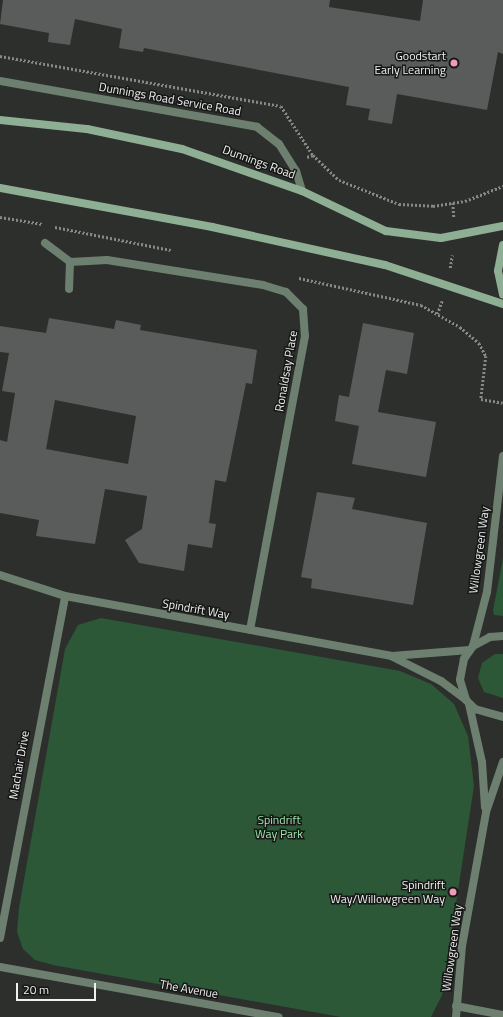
<!DOCTYPE html>
<html>
<head>
<meta charset="utf-8">
<style>
	body { margin:0 }
	#map { position:relative; width:503px; height:1017px; overflow:hidden; background:#2d2f2d; font-family:"Titillium Web",sans-serif }
	div>[style] { position:absolute }
	.green>* { inset:0; background:#2c5837 }
	.building>* { inset:0; background:#595c5a }
	.path>* { height:2.5px; margin-top:-1.25px; transform-origin:0; background:repeating-linear-gradient(90deg,#878987 0 2px,transparent 0 4px) }
	.lane>* { height:8px; margin:-4px; padding:0 4px; transform-origin:4px; border-radius:4px; background:#6d8070 }
	.street>* { height:8px; margin:-4px; padding:0 4px; transform-origin:4px; border-radius:4px; background:#6d8070 }
	.secondary>* { height:8px; margin:-4px; padding:0 4px; transform-origin:4px; border-radius:4px; background:#8faf94 }
	.dots>* { width:11px; height:11px; translate:-50% -50%; box-sizing:border-box; border:2px solid #161716; border-radius:50% }
	span { translate:-50% -50%; white-space:nowrap; text-align:center; line-height:1.15; -webkit-text-stroke:3px #161716; paint-order:stroke }
	.poi-label { font-size:12px; color:#eff1ef }
	.right { translate:-100% -50%; text-align:right }
	.street-label { font-size:12px; color:#eff1ef }
	.park-label { font-size:12px; color:#9ee4ac }
	.scale { position:absolute; left:16px; top:983px; width:80px; height:18px; box-sizing:border-box; border:2px solid #eff1ef; border-top:0; padding-left:5px; font-size:12px; line-height:14px; white-space:nowrap; color:#eff1ef; -webkit-text-stroke:3px #161716; paint-order:stroke }
</style>
</head>
<body>
<div id="map">
	<div class="green">
		<i style="clip-path:polygon(503px 558px,503px 616px,494px 615px,493px 611px)"></i>
		<i style="clip-path:polygon(101px 618px,400px 671px,431px 684px,454px 704px,468px 736px,474px 786px,442px 995px,431px 1017px,341px 1017px,53px 965px,35px 960px,23px 949px,17px 932px,19px 908px,65px 649px,78px 625px)"></i>
		<i style="clip-path:polygon(495px 654px,503px 654px,503px 698px,484px 692px,478px 678px,482px 663px)"></i>
	</div>
	<div class="building">
		<i style="clip-path:polygon(3px 0,330px 0,329px 7px,420px 21px,423px 0,503px 0,503px 54px,498px 52px,487px 110px,397px 94px,392px 124px,368px 120px,370px 109px,346px 105px,349px 87px,144px 48px,143px 52px,119px 48px,122px 29px,75px 19px,70px 45px,48px 42px,49px 33px,0 24px)"></i>
		<i style="clip-path:polygon(evenodd,49px 318px,114px 329px,116px 320px,141px 325px,140px 330px,257px 350px,252px 384px,246px 383px,226px 482px,215px 480px,209px 523px,216px 524px,212px 548px,188px 544px,184px 571px,139px 563px,125px 540px,142px 529px,147px 496px,105px 489px,95px 544px,36px 536px,39px 520px,0 513px,0 440px,7px 442px,15px 393px,2px 391px,9px 353px,0 352px,0 326px,46px 333px,49px 318px,55px 400px,136px 416px,128px 464px,46px 449px,55px 400px)"></i>
		<i style="clip-path:polygon(363px 323px,414px 333px,407px 374px,386px 370px,378px 412px,436px 422px,426px 477px,352px 464px,359px 426px,335px 421px,339px 395px,349px 397px)"></i>
		<i style="clip-path:polygon(317px 492px,355px 498px,352px 509px,427px 523px,413px 605px,311px 588px,312px 579px,301px 577px)"></i>
	</div>
	<div class="path">
		<i style="left:0;top:56px;width:285px;rotate:10.1deg"></i>
		<i style="left:281px;top:106px;width:59px;rotate:56.9deg"></i>
		<i style="left:307px;top:157px;width:6px;rotate:-18deg"></i>
		<i style="left:313px;top:155px;width:36px;rotate:44deg"></i>
		<i style="left:339px;top:180px;width:65px;rotate:21.8deg"></i>
		<i style="left:399px;top:204px;width:34px;rotate:3deg"></i>
		<i style="left:433px;top:206px;width:32px;rotate:-9deg"></i>
		<i style="left:465px;top:201px;width:41px;rotate:-21.5deg"></i>
		<i style="left:453px;top:203px;width:15px;rotate:86deg"></i>
		<i style="left:0;top:217px;width:43px;rotate:9.5deg"></i>
		<i style="left:55px;top:227px;width:118px;rotate:11.2deg"></i>
		<i style="left:450px;top:268px;width:13px;rotate:-81deg"></i>
		<i style="left:299px;top:278px;width:125px;rotate:12.5deg"></i>
		<i style="left:421px;top:305px;width:45px;rotate:29.4deg"></i>
		<i style="left:460px;top:327px;width:25px;rotate:40deg"></i>
		<i style="left:479px;top:343px;width:15px;rotate:62deg"></i>
		<i style="left:486px;top:356px;width:43px;rotate:96.6deg"></i>
		<i style="left:481px;top:399px;width:22px;rotate:10deg"></i>
		<i style="left:437px;top:314px;width:14px;rotate:-69deg"></i>
	</div>
	<div class="lane">
		<i style="left:0;top:81px;width:261px;rotate:10.1deg"></i>
		<i style="left:257px;top:127px;width:28px;rotate:38deg"></i>
		<i style="left:279px;top:144px;width:32px;rotate:58deg"></i>
		<i style="left:296px;top:171px;width:21px;rotate:73deg"></i>
	</div>
	<div class="street">
		<i style="left:45px;top:243px;width:31px;rotate:37deg"></i>
		<i style="left:70px;top:262px;width:27px;rotate:92deg"></i>
		<i style="left:70px;top:262px;width:37px;rotate:-3deg"></i>
		<i style="left:107px;top:260px;width:158px;rotate:9.1deg"></i>
		<i style="left:263px;top:285px;width:24px;rotate:17deg"></i>
		<i style="left:286px;top:292px;width:24px;rotate:45deg"></i>
		<i style="left:303px;top:309px;width:27px;rotate:86deg"></i>
		<i style="left:305px;top:336px;width:299px;rotate:100.6deg"></i>
		<i style="left:0;top:575px;width:68px;rotate:17.9deg"></i>
		<i style="left:65px;top:596px;width:331px;rotate:10.4deg"></i>
		<i style="left:391px;top:656px;width:56px;rotate:26.6deg"></i>
		<i style="left:441px;top:681px;width:31px;rotate:37deg"></i>
		<i style="left:503px;top:636px;width:13px;rotate:176deg"></i>
		<i style="left:490px;top:637px;width:19px;rotate:152deg"></i>
		<i style="left:473px;top:646px;width:16px;rotate:125deg"></i>
		<i style="left:464px;top:659px;width:21px;rotate:101deg"></i>
		<i style="left:460px;top:680px;width:21px;rotate:73deg"></i>
		<i style="left:466px;top:700px;width:13px;rotate:45deg"></i>
		<i style="left:475px;top:709px;width:29px;rotate:16deg"></i>
		<i style="left:473px;top:646px;width:56px;rotate:-75.5deg"></i>
		<i style="left:487px;top:592px;width:137px;rotate:-83.3deg"></i>
		<i style="left:392px;top:656px;width:78px;rotate:-4.4deg"></i>
		<i style="left:469px;top:704px;width:59px;rotate:77.4deg"></i>
		<i style="left:482px;top:762px;width:45px;rotate:86.2deg"></i>
		<i style="left:0;top:938px;width:348px;rotate:-79.2deg"></i>
		<i style="left:0;top:967px;width:283px;rotate:10.2deg"></i>
		<i style="left:456px;top:1006px;width:48px;rotate:10.8deg"></i>
		<i style="left:456px;top:1017px;width:71px;rotate:-85.2deg"></i>
		<i style="left:462px;top:946px;width:136px;rotate:-79.8deg"></i>
		<i style="left:486px;top:812px;width:53px;rotate:-71.2deg"></i>
	</div>
	<div class="secondary">
		<i style="left:0;top:120px;width:87px;rotate:5.9deg"></i>
		<i style="left:87px;top:129px;width:97px;rotate:11.9deg"></i>
		<i style="left:182px;top:149px;width:127px;rotate:19.3deg"></i>
		<i style="left:302px;top:191px;width:93px;rotate:25.5deg"></i>
		<i style="left:386px;top:231px;width:55px;rotate:7.3deg"></i>
		<i style="left:441px;top:238px;width:63px;rotate:-11deg"></i>
		<i style="left:0;top:188px;width:216px;rotate:10.4deg"></i>
		<i style="left:212px;top:227px;width:177px;rotate:12.4deg"></i>
		<i style="left:385px;top:265px;width:124px;rotate:18.3deg"></i>
		<i style="left:503px;top:245px;width:26px;rotate:101deg"></i>
		<i style="left:498px;top:271px;width:24px;rotate:78deg"></i>
	</div>
	<div class="dots">
		<i style="left:454px;top:63px;background:#f09ab5"></i>
		<i style="left:453px;top:892px;background:#f09ab5"></i>
	</div>
	<div class="poi-label">
		<span class="right" style="left:446px;top:63px">Goodstart<br>Early Learning</span>
		<span class="right" style="left:445px;top:892px">Spindrift<br>Way/Willowgreen Way</span>
	</div>
	<div class="street-label">
		<span style="left:170px;top:99px;rotate:10deg">Dunnings Road Service Road</span>
		<span style="left:259px;top:162px;rotate:20deg">Dunnings Road</span>
		<span style="left:286px;top:371px;rotate:-80deg">Ronaldsay Place</span>
		<span style="left:479px;top:550px;rotate:-82deg">Willowgreen Way</span>
		<span style="left:196px;top:609px;rotate:10deg">Spindrift Way</span>
		<span style="left:19px;top:765px;rotate:-80deg">Machair Drive</span>
		<span style="left:452px;top:948px;rotate:-82deg">Willowgreen Way</span>
		<span style="left:189px;top:989px;rotate:10deg">The Avenue</span>
	</div>
	<div class="park-label">
		<span style="left:279px;top:827px">Spindrift<br>Way Park</span>
	</div>
	<div class="scale">20 m</div>
</div>
</body>
</html>
